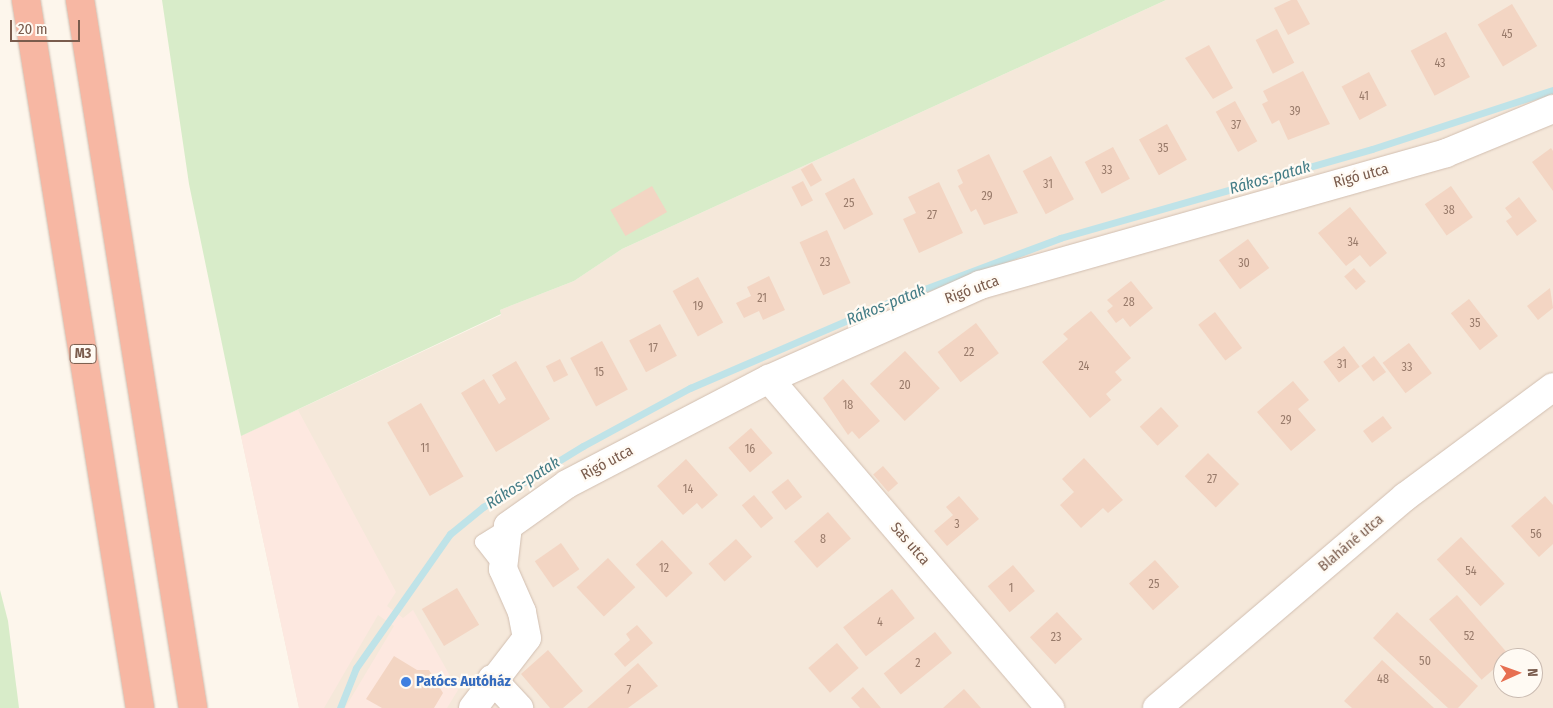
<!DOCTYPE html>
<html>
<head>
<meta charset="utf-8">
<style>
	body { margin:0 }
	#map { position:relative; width:1553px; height:708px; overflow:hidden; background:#fdf6ec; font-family:"Fira Sans Condensed",sans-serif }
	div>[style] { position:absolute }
	.residential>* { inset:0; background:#f5e8da }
	.commercial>* { inset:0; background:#fde8e0 }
	.green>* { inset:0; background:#d8ecc9 }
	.stream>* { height:7px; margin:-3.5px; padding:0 3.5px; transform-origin:3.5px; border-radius:3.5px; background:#bfe3e8 }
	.building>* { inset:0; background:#f3d5c3; transform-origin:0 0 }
	.roads { filter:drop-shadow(0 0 1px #d1beb0) drop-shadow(0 0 1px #d1beb0) }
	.lane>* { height:14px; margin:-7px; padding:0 7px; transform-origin:7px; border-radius:7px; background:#fff }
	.street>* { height:28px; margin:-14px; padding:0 14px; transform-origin:14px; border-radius:14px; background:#fff }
	.secondary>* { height:28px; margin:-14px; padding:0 14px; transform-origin:14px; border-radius:14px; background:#fff }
	.highway>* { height:28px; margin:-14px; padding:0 14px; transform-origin:14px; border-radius:14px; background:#f7b7a3 }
	.dots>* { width:14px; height:14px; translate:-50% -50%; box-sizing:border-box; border:2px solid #fffaf3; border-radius:50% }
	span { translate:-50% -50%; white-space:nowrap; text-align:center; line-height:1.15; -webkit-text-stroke:4.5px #fffaf3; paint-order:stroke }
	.number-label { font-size:12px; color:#987a6a }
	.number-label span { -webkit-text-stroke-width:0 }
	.shield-label span { padding:1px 4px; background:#fffaf3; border:1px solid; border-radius:4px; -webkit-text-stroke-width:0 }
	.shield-label { font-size:14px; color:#7a5c4d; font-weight:700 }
	.street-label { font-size:15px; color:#7a5c4d }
	.shop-label { font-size:15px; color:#366cbe; font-weight:700 }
	.left { translate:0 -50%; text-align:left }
	.water-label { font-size:16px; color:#437c86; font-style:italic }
	.north { position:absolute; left:1493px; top:648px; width:50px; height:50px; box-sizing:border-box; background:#fffaf3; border:1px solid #cabbb1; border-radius:50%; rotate:88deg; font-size:14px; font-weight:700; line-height:20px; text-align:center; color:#7a5c4d }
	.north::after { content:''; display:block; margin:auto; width:18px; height:22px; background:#e76f51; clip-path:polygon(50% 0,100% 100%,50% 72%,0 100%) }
	.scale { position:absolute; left:10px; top:20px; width:70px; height:22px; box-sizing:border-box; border:2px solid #7a5c4d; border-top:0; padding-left:6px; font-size:15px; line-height:18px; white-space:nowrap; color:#7a5c4d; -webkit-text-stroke:4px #fffaf3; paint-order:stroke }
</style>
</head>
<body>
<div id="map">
	<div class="residential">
		<i style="clip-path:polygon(evenodd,1166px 0,1553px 0,1553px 708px,299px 708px,241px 436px,501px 315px,500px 310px,574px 281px,622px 249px,1166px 0,1503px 658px,1533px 658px,1533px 688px,1503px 688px,1503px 658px)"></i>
	</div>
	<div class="commercial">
		<i style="clip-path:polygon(298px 410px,396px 592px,387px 606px,403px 618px,413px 610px,458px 690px,447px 708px,345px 708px,394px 626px,378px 615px,324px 708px,299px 708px,241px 436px)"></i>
	</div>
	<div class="green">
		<i style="clip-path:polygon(162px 0,1166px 0,622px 249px,574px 281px,500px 310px,501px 314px,241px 436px,189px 184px)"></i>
		<i style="clip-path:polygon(0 590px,8px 621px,19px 708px,0 708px)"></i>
	</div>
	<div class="stream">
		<i style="left:340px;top:708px;width:43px;rotate:-68.2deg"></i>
		<i style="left:356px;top:668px;width:164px;rotate:-55deg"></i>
		<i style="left:450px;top:534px;width:43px;rotate:-39.3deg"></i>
		<i style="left:483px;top:507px;width:117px;rotate:-31.4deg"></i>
		<i style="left:583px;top:446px;width:122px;rotate:-28.5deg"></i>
		<i style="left:690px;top:388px;width:218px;rotate:-23.3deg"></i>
		<i style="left:890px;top:302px;width:182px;rotate:-20.6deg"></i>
		<i style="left:1060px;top:238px;width:324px;rotate:-15.9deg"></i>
		<i style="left:1372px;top:149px;width:190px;rotate:-18.1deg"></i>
	</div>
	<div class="building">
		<i style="clip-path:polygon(1291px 0,1297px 0,1310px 24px,1288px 35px,1274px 8px)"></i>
		<i style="left:1512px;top:4px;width:49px;height:40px;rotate:59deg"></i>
		<i style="left:1277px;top:29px;width:38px;height:24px;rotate:63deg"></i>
		<i style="left:1446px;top:32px;width:51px;height:40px;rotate:62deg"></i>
		<i style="clip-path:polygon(1209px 45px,1233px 88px,1213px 99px,1185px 58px)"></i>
		<i style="clip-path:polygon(1303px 71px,1330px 124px,1288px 140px,1279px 120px,1272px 124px,1262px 104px,1268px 101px,1263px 91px)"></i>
		<i style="left:1369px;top:72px;width:38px;height:31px;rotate:62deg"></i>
		<i style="left:1235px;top:101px;width:46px;height:22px;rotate:61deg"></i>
		<i style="left:1167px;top:124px;width:41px;height:32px;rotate:61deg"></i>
		<i style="left:1113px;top:147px;width:36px;height:32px;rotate:62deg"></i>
		<i style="clip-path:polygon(1551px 148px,1553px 151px,1553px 191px,1532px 162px)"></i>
		<i style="clip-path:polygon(989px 154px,1018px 213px,984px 225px,976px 209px,971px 212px,958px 186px,963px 183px,957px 170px)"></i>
		<i style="left:1051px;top:156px;width:49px;height:32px;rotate:62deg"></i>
		<i style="left:812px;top:163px;width:20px;height:13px;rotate:60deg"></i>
		<i style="left:854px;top:178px;width:41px;height:33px;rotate:62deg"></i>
		<i style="left:803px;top:181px;width:22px;height:13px;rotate:63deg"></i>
		<i style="clip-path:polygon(939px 182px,963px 233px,919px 253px,903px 219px,916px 213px,908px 197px)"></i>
		<i style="left:652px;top:186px;width:30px;height:48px;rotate:60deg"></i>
		<i style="left:1451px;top:186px;width:38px;height:32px;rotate:55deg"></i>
		<i style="clip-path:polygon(1519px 197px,1537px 221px,1517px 236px,1506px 221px,1512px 217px,1505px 208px)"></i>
		<i style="clip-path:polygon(1350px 207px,1387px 253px,1370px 267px,1360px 255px,1346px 266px,1318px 233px)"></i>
		<i style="left:827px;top:230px;width:58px;height:30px;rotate:66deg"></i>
		<i style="left:1248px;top:239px;width:36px;height:36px;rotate:54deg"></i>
		<i style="left:1354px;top:268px;width:18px;height:13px;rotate:49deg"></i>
		<i style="clip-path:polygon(769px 276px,785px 310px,763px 320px,759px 311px,744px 318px,736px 303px,751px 296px,747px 287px)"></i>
		<i style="left:698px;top:277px;width:52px;height:29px;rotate:61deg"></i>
		<i style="clip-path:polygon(1131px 281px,1153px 308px,1130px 327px,1123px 318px,1116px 323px,1107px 311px,1113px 306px,1107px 300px)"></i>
		<i style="clip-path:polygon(1550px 288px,1553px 308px,1538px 320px,1527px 306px)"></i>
		<i style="left:1469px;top:299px;width:47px;height:23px;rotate:52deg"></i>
		<i style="clip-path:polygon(1091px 311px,1131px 358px,1115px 372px,1122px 380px,1106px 394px,1111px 400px,1090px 418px,1042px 362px,1068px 339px,1063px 334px)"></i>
		<i style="left:1215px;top:312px;width:45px;height:21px;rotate:53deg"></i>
		<i style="left:976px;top:323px;width:38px;height:48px;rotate:53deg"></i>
		<i style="left:660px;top:324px;width:36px;height:35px;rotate:62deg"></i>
		<i style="left:602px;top:341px;width:55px;height:36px;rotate:62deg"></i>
		<i style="left:1409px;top:343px;width:38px;height:33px;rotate:53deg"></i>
		<i style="left:1344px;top:346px;width:26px;height:26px;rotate:53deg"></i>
		<i style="left:905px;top:351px;width:51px;height:48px;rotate:47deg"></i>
		<i style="left:1374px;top:356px;width:20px;height:16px;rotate:53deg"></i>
		<i style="left:560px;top:359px;width:18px;height:16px;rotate:63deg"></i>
		<i style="clip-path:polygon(516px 361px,550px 419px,496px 452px,461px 393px,484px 379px,499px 404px,506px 399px,492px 375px)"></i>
		<i style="clip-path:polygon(843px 379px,880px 421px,859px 439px,852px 431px,848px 435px,823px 398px)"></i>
		<i style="clip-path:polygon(1293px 381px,1309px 400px,1298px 409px,1316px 430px,1291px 451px,1257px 412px)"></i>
		<i style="left:421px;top:403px;width:85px;height:39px;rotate:60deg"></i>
		<i style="left:1161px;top:407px;width:26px;height:29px;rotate:47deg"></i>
		<i style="left:1383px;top:416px;width:15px;height:25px;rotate:53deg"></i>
		<i style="left:751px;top:428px;width:33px;height:30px;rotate:49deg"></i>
		<i style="left:1208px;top:453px;width:44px;height:33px;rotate:45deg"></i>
		<i style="clip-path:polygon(1084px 458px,1123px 500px,1108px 513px,1103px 508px,1081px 528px,1060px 505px,1074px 492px,1062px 479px)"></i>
		<i style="clip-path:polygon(686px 459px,718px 495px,702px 509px,697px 503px,683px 515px,657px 486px)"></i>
		<i style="left:883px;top:466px;width:23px;height:13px;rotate:49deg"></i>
		<i style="left:788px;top:479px;width:23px;height:21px;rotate:52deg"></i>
		<i style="left:754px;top:495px;width:30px;height:16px;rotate:50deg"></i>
		<i style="clip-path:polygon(959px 496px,979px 519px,947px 546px,934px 531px,953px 515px,946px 507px)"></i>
		<i style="clip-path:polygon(1545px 496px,1553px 505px,1553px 544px,1539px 557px,1511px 526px)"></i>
		<i style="left:828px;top:512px;width:35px;height:45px;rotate:49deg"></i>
		<i style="left:1461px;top:537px;width:64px;height:33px;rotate:47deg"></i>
		<i style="left:736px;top:539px;width:24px;height:37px;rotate:48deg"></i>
		<i style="left:662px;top:540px;width:45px;height:36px;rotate:47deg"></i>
		<i style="left:561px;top:543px;width:32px;height:32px;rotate:55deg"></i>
		<i style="left:608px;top:558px;width:40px;height:43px;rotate:47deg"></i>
		<i style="left:1155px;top:560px;width:36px;height:35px;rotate:48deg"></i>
		<i style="left:1013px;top:565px;width:34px;height:33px;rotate:50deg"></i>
		<i style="left:457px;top:588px;width:43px;height:41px;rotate:59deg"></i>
		<i style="left:892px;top:589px;width:37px;height:62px;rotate:52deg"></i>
		<i style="left:1457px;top:595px;width:80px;height:37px;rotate:49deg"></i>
		<i style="left:1057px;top:612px;width:37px;height:37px;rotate:47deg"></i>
		<i style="clip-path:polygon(1397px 612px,1478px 686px,1458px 708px,1448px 708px,1373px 638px)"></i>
		<i style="clip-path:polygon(637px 625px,653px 643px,625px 667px,614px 654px,630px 640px,626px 634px)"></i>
		<i style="left:935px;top:632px;width:27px;height:66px;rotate:51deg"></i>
		<i style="left:837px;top:643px;width:33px;height:38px;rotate:49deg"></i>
		<i style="clip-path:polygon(548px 650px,583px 691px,563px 708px,550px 708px,521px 674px)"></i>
		<i style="clip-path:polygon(394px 656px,417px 670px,429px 670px,443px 693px,434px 708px,382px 708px,366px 699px)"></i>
		<i style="clip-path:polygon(1382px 660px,1434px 708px,1352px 708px,1344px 701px)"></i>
		<i style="clip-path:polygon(638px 663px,658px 686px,628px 708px,587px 708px)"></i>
		<i style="clip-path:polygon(863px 687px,881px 708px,860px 708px,851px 698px)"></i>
		<i style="clip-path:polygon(964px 689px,981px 708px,943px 708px)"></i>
	</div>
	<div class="roads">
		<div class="lane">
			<i style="left:503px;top:569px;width:34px;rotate:-128deg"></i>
			<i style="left:482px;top:542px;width:31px;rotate:-32deg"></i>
		</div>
		<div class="street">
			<i style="left:769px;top:379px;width:433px;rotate:49.5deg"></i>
			<i style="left:492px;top:679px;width:40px;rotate:47deg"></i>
			<i style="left:473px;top:708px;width:88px;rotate:-52.4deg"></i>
			<i style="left:527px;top:638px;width:26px;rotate:-101deg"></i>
			<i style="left:522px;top:612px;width:47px;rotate:-113.8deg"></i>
			<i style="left:503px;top:569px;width:43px;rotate:-83.4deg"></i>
			<i style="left:508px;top:526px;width:72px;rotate:-35.4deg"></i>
			<i style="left:567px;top:484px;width:228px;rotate:-27.5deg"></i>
			<i style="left:769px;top:379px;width:231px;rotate:-24deg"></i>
			<i style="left:980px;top:285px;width:484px;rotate:-15.8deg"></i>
			<i style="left:1446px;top:153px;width:116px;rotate:-22.4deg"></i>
		</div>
		<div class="secondary">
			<i style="left:1157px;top:708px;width:326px;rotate:-40.4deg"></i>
			<i style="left:1405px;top:497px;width:184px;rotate:-36.6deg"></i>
		</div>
		<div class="highway">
			<i style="left:26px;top:0;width:717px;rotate:80.85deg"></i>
			<i style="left:80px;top:0;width:717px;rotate:80.93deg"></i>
		</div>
	</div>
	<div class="dots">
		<i style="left:406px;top:682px;background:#3f7fe0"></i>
	</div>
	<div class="number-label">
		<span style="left:1507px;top:35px">45</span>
		<span style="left:1440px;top:64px">43</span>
		<span style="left:1364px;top:97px">41</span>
		<span style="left:1295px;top:112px">39</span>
		<span style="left:1236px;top:126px">37</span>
		<span style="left:1163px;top:149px">35</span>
		<span style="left:1107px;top:171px">33</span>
		<span style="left:1048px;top:185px">31</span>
		<span style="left:987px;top:197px">29</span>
		<span style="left:849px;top:204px">25</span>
		<span style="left:1449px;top:211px">38</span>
		<span style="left:932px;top:216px">27</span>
		<span style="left:1353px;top:243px">34</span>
		<span style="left:825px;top:263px">23</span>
		<span style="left:1244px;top:264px">30</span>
		<span style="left:762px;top:299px">21</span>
		<span style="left:1129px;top:303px">28</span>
		<span style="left:698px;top:307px">19</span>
		<span style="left:1475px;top:324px">35</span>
		<span style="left:653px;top:349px">17</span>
		<span style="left:969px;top:353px">22</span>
		<span style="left:1342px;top:365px">31</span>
		<span style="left:1084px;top:367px">24</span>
		<span style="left:1407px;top:368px">33</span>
		<span style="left:599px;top:373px">15</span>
		<span style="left:905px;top:386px">20</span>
		<span style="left:848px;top:406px">18</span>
		<span style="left:1286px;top:421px">29</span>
		<span style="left:425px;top:449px">11</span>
		<span style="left:750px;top:450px">16</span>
		<span style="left:1212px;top:480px">27</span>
		<span style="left:688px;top:490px">14</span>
		<span style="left:957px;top:525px">3</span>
		<span style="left:1536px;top:535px">56</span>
		<span style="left:823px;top:540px">8</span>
		<span style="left:664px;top:569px">12</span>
		<span style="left:1471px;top:572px">54</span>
		<span style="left:1154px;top:585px">25</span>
		<span style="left:1011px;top:589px">1</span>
		<span style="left:880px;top:623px">4</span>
		<span style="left:1469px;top:637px">52</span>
		<span style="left:1056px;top:638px">23</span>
		<span style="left:1425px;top:662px">50</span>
		<span style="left:918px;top:664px">2</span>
		<span style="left:1383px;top:680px">48</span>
		<span style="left:629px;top:691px">7</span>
	</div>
	<div class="shield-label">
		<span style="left:83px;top:354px">M3</span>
	</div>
	<div class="street-label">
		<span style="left:1361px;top:176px;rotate:-15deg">Rigó utca</span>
		<span style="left:972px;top:290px;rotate:-20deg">Rigó utca</span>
		<span style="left:607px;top:463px;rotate:-28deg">Rigó utca</span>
		<span style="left:1351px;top:543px;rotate:-40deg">Blaháné utca</span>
		<span style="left:910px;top:544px;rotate:49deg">Sas utca</span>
	</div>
	<div class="shop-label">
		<span class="left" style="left:416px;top:682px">Patócs Autóház</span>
	</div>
	<div class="water-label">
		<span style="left:1270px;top:178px;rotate:-16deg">Rákos-patak</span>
		<span style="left:886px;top:305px;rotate:-22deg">Rákos-patak</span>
		<span style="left:523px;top:483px;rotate:-32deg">Rákos-patak</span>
	</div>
	<div class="north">N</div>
	<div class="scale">20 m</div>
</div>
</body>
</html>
